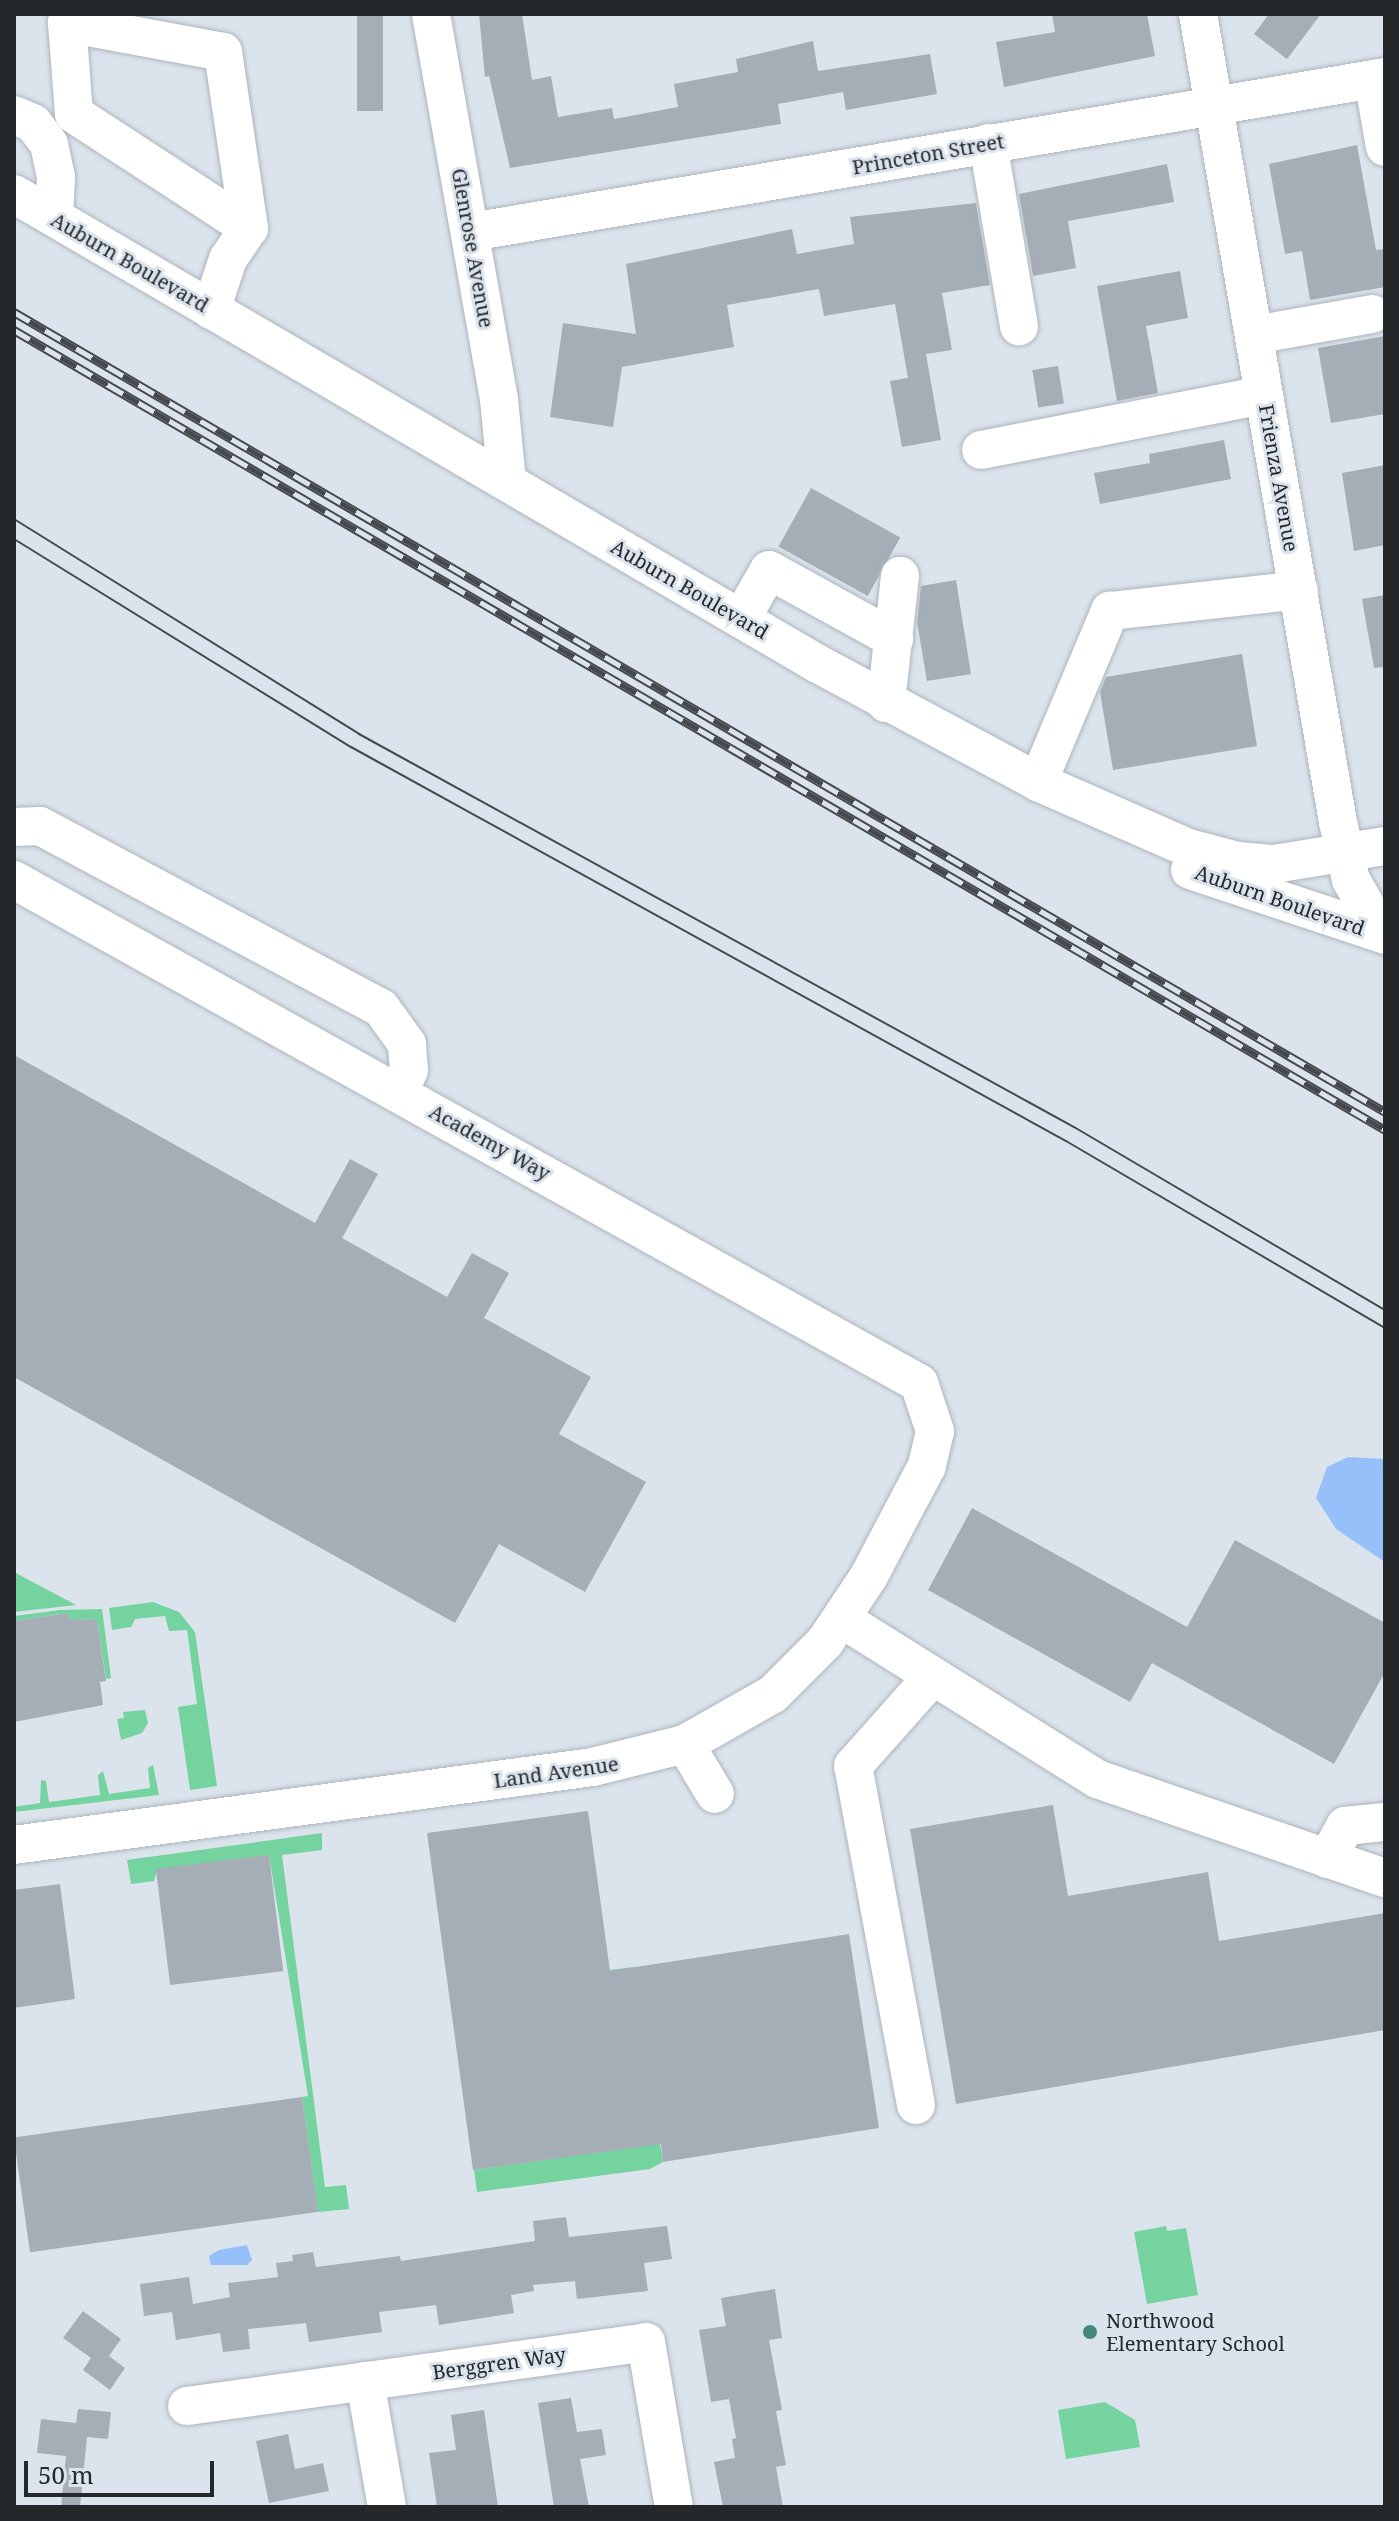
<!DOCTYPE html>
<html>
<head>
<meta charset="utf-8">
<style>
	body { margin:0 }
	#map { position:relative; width:1399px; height:2521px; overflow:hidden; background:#dbe4ed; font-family:"Noto Serif",serif }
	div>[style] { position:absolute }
	.green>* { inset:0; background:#75d39f }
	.water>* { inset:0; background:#97c0fb }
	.building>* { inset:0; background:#a5adb6; transform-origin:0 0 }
	.roads { filter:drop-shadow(0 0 2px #adb5bd) drop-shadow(0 0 2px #adb5bd) }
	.minor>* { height:38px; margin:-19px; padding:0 19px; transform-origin:19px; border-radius:19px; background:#fff }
	.tram>* { height:2px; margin:-1px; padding:0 1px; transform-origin:1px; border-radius:1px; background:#45494d }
	.rail>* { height:9px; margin-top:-4.5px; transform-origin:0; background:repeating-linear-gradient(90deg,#dbe4ed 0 18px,#45494d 0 36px); box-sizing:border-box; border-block:2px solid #45494d }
	.dots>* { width:22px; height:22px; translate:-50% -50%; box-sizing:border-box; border:4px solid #dbe4ed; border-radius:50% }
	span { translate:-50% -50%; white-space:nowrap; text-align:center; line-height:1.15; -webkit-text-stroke:6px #dbe4ed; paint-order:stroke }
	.street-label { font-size:20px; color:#25282b }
	.poi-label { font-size:20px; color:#25282b }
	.left { translate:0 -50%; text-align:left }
	.frame { position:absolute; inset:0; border:16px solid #25282b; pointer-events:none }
	.scale { position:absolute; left:24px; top:2461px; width:190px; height:36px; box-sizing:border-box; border:4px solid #25282b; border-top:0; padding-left:10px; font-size:24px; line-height:28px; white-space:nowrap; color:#25282b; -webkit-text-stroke:6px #dbe4ed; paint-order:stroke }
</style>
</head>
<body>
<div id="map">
	<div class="green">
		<i style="clip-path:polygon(14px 1572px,76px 1605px,14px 1612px)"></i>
		<i style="clip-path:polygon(153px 1602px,179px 1612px,195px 1632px,217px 1786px,190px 1790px,178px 1707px,197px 1704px,187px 1630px,169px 1631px,165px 1616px,135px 1619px,131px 1627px,112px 1630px,109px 1608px)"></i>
		<i style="clip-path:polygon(102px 1609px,111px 1678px,106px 1679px,97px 1620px,69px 1619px,68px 1613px,14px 1621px,14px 1616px,60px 1610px)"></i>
		<i style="clip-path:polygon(145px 1710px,148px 1723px,142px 1733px,121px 1740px,117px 1719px,124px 1718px,123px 1712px)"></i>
		<i style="clip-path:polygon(153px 1765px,159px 1795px,14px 1812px,14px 1807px,40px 1803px,41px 1780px,46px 1781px,49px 1802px,100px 1795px,98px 1775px,103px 1771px,109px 1794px,150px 1788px,148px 1768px)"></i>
		<i style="clip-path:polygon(322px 1833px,322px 1850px,282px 1855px,325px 2187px,346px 2185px,349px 2209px,318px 2212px,302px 2097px,308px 2096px,269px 1855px,157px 1870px,154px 1881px,131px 1884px,127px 1860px)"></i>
		<i style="clip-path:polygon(633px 1967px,663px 2162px,650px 2169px,477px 2192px,474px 2170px,635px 2147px,610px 1970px)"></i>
		<i style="clip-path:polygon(1166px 2226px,1167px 2231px,1186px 2228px,1198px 2295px,1147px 2304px,1134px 2232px)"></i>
		<i style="clip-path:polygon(1105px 2402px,1135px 2420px,1140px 2447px,1066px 2459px,1058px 2410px)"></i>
	</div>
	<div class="water">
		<i style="clip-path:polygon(1348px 1457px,1385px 1459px,1385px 1562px,1336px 1529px,1316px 1498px,1327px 1467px)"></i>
		<i style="clip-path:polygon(247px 2245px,252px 2260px,247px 2265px,211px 2265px,209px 2256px,219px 2250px)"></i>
	</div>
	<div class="building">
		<i style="left:357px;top:14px;width:26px;height:97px"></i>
		<i style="clip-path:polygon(479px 14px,522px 14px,532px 80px,551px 76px,558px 117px,612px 108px,614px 119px,678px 107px,674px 84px,738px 72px,736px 59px,813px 41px,818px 71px,930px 54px,937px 94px,846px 110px,843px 92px,778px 104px,781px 124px,510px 168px,489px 76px,485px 77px)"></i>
		<i style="clip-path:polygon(1052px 14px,1147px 14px,1155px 56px,1004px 87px,996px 42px,1055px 32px)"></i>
		<i style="clip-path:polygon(1269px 14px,1321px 14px,1287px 59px,1254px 34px)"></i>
		<i style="clip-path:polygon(1357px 145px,1376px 250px,1385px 249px,1385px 287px,1310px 300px,1302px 251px,1285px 254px,1269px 164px)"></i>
		<i style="clip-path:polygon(1167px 164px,1174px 202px,1068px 221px,1076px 268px,1033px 276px,1019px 194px)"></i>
		<i style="clip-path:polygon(976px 203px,990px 285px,942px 293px,952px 350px,926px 354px,941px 440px,902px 447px,890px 381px,908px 378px,895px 304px,824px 316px,819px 289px,727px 305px,734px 347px,622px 367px,613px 427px,550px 417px,563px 323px,636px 334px,626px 264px,792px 229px,797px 254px,854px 244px,850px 217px)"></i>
		<i style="clip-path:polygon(1180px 271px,1188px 318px,1146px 326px,1158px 393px,1117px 401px,1097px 286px)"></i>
		<i style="clip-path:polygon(1385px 336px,1385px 414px,1331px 423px,1318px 348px)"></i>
		<i style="left:1058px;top:366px;width:38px;height:26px;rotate:81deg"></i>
		<i style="clip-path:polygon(1224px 440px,1231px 479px,1100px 504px,1094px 473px,1150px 463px,1149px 454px)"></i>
		<i style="clip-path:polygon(1385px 465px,1385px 545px,1354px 551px,1342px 473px)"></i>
		<i style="left:811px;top:488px;width:102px;height:67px;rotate:29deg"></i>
		<i style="clip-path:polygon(956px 580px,971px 674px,927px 681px,917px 622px,921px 586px)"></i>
		<i style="clip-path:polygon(1385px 595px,1385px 667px,1374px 668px,1362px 599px)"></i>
		<i style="clip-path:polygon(1242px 654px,1257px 746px,1113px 770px,1100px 692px,1106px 677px)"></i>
		<i style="clip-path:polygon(14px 1055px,315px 1223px,350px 1159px,378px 1174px,342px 1238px,447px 1297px,472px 1253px,509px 1273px,484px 1318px,591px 1377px,559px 1434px,646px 1482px,585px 1592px,499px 1544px,455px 1623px,14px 1377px)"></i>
		<i style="clip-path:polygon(972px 1508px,1187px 1627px,1235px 1540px,1385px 1623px,1385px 1672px,1334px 1764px,1152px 1663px,1130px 1702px,928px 1590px)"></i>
		<i style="clip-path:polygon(68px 1613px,69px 1619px,97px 1620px,106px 1681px,100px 1682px,103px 1705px,14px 1722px,14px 1621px)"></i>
		<i style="clip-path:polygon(1053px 1805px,1068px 1896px,1208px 1872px,1219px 1941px,1385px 1913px,1385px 2030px,956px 2104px,910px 1829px)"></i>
		<i style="clip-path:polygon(588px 1811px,610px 1971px,849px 1934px,879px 2128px,663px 2162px,661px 2144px,473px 2170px,427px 1833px)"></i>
		<i style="left:269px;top:1855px;width:117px;height:114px;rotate:83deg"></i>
		<i style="clip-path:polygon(60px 1884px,75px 1999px,14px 2008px,14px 1890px)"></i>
		<i style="left:302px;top:2097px;width:116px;height:291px;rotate:82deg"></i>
		<i style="clip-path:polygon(566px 2217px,569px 2237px,667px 2226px,672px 2259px,644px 2263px,648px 2291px,577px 2299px,575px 2281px,533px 2285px,534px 2291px,511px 2295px,514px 2313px,439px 2325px,436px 2305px,379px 2312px,382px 2332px,309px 2342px,306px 2323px,248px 2329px,250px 2349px,223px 2352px,220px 2333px,176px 2340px,172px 2312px,144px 2316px,140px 2284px,189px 2277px,193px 2304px,230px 2297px,228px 2283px,278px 2277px,276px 2263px,293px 2261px,292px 2255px,313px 2252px,316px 2267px,400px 2256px,401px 2261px,535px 2241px,533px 2221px)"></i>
		<i style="clip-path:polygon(775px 2289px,782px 2338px,769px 2340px,782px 2410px,776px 2411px,786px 2465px,776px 2467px,783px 2507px,723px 2507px,714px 2462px,735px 2458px,732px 2439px,736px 2438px,729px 2399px,711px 2402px,699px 2330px,726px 2326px,721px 2298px)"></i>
		<i style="clip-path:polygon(83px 2311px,121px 2339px,109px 2356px,125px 2368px,110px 2390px,83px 2370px,91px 2358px,63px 2338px)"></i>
		<i style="clip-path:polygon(571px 2398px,577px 2432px,602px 2429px,606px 2455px,580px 2459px,589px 2507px,554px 2507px,538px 2403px)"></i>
		<i style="clip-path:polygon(78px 2409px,111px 2412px,108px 2439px,87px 2437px,80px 2507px,61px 2507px,66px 2456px,37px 2453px,41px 2419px,76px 2423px)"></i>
		<i style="clip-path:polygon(484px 2410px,498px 2507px,437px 2507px,429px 2453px,456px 2450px,451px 2415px)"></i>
		<i style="clip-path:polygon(288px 2434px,295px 2469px,323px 2463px,329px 2491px,269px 2503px,256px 2441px)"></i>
	</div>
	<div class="roads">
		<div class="minor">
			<i style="left:431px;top:14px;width:391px;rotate:80deg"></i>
			<i style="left:499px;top:399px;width:83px;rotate:84.5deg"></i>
			<i style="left:1198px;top:14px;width:820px;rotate:80.17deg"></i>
			<i style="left:1338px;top:822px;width:59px;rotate:77.4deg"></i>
			<i style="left:1351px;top:880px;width:62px;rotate:60.1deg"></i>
			<i style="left:1373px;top:79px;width:69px;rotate:80deg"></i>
			<i style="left:14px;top:115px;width:21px;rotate:23deg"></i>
			<i style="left:33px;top:123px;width:26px;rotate:53deg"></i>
			<i style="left:49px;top:144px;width:35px;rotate:78deg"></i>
			<i style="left:56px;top:178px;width:39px;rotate:93deg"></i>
			<i style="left:988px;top:143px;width:186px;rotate:80.4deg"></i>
			<i style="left:14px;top:194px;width:931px;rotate:30.31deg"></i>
			<i style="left:818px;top:664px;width:250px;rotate:28.2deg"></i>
			<i style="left:1038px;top:782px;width:164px;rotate:23.7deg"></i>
			<i style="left:1188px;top:848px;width:52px;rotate:14.6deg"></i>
			<i style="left:1238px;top:861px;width:36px;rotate:5deg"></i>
			<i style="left:1274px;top:864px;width:112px;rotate:-9.2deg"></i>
			<i style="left:471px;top:232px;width:927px;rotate:-9.62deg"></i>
			<i style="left:211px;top:310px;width:54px;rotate:-71.6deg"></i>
			<i style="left:228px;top:259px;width:37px;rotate:-56deg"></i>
			<i style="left:249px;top:228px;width:178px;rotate:-98.4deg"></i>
			<i style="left:223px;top:52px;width:159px;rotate:-169.5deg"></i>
			<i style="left:67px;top:23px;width:91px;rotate:85.6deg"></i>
			<i style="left:74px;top:114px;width:209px;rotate:33.1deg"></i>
			<i style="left:1254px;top:335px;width:120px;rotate:-10.1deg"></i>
			<i style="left:981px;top:450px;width:288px;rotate:-11deg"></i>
			<i style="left:741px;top:619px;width:56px;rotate:-60.3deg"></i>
			<i style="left:769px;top:570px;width:143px;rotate:28.9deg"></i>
			<i style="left:886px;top:703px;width:128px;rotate:-83.7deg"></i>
			<i style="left:1038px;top:782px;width:186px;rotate:-67.2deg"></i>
			<i style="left:1110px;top:611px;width:190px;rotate:-6.3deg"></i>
			<i style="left:14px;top:827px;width:26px;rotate:-2deg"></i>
			<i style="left:40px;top:826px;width:387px;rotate:28.1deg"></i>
			<i style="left:381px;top:1008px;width:44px;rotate:54.2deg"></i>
			<i style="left:407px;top:1044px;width:26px;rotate:86deg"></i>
			<i style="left:409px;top:1070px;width:24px;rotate:114deg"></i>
			<i style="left:1190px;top:870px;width:206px;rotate:18.4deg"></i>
			<i style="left:14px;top:880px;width:1035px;rotate:29.07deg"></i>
			<i style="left:919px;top:1383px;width:51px;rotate:71.6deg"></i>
			<i style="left:935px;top:1431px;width:36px;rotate:103deg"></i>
			<i style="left:927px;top:1466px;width:34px;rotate:118deg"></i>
			<i style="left:911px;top:1496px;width:90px;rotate:117.7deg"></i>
			<i style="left:869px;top:1576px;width:79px;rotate:123.7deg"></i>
			<i style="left:825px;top:1642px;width:74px;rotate:135deg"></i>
			<i style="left:773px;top:1694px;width:101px;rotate:150.4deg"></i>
			<i style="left:685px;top:1744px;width:95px;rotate:166deg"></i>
			<i style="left:593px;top:1767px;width:584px;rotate:172.33deg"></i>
			<i style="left:842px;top:1619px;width:301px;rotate:32.1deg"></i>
			<i style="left:1097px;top:1779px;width:305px;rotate:19deg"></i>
			<i style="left:685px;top:1744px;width:58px;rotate:59deg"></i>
			<i style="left:1327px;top:1859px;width:38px;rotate:-61deg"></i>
			<i style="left:1345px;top:1826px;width:40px;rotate:-5.7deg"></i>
			<i style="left:916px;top:2105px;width:345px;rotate:-100.5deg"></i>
			<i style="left:853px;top:1766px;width:120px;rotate:-48.4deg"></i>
			<i style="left:365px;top:2381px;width:128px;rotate:80.1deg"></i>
			<i style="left:187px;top:2406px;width:463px;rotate:-7.9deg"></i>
			<i style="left:646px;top:2342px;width:167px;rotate:80.4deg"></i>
		</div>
	</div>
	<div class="tram">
		<i style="left:14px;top:519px;width:407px;rotate:31.9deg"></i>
		<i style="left:359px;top:734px;width:816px;rotate:28.8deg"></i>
		<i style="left:1074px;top:1127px;width:361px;rotate:30.5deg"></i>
		<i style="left:14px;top:539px;width:396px;rotate:31.7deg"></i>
		<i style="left:351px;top:747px;width:816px;rotate:28.86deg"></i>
		<i style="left:1066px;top:1141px;width:370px;rotate:30.4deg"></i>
	</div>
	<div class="rail">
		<i style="left:14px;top:312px;width:1587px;rotate:30.26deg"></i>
		<i style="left:14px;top:330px;width:1587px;rotate:30.26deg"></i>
	</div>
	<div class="dots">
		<i style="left:1090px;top:2332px;background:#45887a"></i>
	</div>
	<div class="street-label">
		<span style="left:928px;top:154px;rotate:-10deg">Princeton Street</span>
		<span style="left:473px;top:248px;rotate:80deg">Glenrose Avenue</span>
		<span style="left:130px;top:262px;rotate:30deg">Auburn Boulevard</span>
		<span style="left:1279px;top:478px;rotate:80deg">Frienza Avenue</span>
		<span style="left:690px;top:589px;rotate:30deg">Auburn Boulevard</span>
		<span style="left:1280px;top:900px;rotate:19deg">Auburn Boulevard</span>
		<span style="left:490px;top:1142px;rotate:29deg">Academy Way</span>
		<span style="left:556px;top:1772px;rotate:-8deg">Land Avenue</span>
		<span style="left:499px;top:2363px;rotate:-8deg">Berggren Way</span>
	</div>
	<div class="poi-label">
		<span class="left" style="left:1106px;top:2332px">Northwood<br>Elementary School</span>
	</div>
	<div class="frame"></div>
	<div class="scale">50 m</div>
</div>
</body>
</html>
